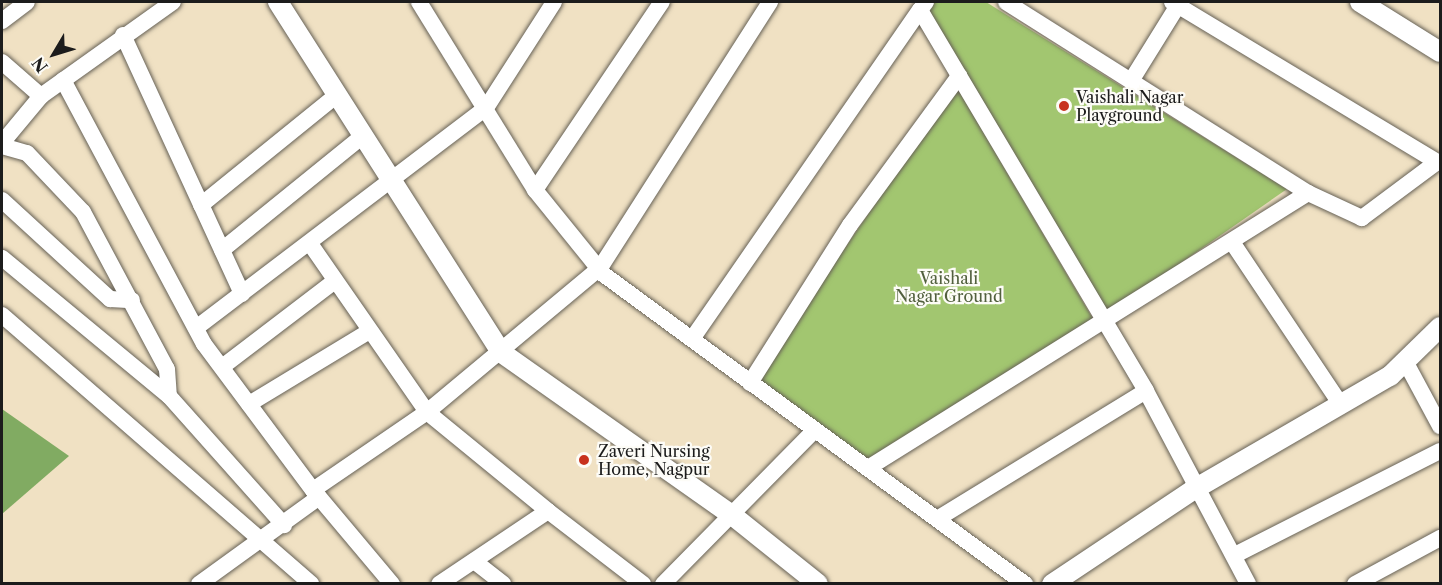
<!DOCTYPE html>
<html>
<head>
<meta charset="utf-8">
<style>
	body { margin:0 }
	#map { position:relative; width:1442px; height:585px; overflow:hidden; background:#f0e1c3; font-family:"Libre Caslon Text",serif }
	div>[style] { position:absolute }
	.green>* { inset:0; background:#a2c670 }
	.forest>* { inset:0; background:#81ab62 }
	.roads { filter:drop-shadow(0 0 2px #666156) drop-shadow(0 0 2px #666156) }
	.minor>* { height:16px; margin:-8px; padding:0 8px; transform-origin:8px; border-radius:8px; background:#fff }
	.tertiary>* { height:20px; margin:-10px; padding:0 10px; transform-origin:10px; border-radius:10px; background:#fff }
	.dots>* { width:16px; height:16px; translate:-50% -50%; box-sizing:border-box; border:3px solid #fdfcf7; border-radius:50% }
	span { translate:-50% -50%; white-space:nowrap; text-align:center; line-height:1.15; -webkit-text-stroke:4.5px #fdfcf7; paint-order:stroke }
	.poi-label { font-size:16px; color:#1c1c1c }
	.left { translate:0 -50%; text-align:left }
	.park-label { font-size:16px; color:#52603e }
	.frame { position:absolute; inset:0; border:3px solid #1c1c1c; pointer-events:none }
	.north { position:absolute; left:24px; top:24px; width:60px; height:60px; -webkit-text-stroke:4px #fdfcf7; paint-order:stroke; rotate:232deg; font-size:16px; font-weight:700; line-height:24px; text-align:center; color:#1c1c1c }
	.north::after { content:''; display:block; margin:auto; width:21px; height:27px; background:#1c1c1c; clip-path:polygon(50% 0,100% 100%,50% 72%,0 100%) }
</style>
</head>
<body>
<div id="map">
	<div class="green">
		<i style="clip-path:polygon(930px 2px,986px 2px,1287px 189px,1109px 313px,919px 23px)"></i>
		<i style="clip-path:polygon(956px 86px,1096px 324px,868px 466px,753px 382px)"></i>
	</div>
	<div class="forest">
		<i style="clip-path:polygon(2px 409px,69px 456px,2px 514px)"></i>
	</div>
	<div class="roads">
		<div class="minor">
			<i style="left:419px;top:2px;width:221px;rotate:58.3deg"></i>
			<i style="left:535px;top:190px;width:108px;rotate:51deg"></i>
			<i style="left:603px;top:274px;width:524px;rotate:36.3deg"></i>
			<i style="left:926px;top:2px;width:10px;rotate:127deg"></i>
			<i style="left:920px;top:10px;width:443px;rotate:59.3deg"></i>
			<i style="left:1146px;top:391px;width:218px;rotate:62.1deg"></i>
			<i style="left:1172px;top:2px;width:310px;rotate:31.1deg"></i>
			<i style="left:1437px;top:162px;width:94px;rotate:143.3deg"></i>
			<i style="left:1362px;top:218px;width:60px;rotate:-155.2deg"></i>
			<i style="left:2px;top:21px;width:31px;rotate:-37deg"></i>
			<i style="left:123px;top:35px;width:285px;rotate:65.3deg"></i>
			<i style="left:2px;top:62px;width:52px;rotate:41.1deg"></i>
			<i style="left:63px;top:80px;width:299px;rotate:61.9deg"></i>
			<i style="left:204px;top:344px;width:182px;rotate:53.3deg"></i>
			<i style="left:313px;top:490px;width:138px;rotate:-34.4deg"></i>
			<i style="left:427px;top:412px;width:225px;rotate:-39.8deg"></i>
			<i style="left:600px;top:268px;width:316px;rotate:-57.4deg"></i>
			<i style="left:1131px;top:81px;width:93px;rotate:-58.2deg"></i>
			<i style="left:2px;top:143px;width:61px;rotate:-50.3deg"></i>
			<i style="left:41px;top:96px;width:162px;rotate:-35.5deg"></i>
			<i style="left:2px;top:146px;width:26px;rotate:16deg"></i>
			<i style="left:27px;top:153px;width:81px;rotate:46.5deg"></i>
			<i style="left:83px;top:212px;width:178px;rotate:61.9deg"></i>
			<i style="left:167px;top:369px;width:27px;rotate:86deg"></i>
			<i style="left:169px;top:396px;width:217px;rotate:-140.4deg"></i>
			<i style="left:535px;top:190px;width:227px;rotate:-56deg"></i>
			<i style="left:2px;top:200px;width:147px;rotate:42.5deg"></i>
			<i style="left:110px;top:299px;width:22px;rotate:3deg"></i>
			<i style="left:201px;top:205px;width:176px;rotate:-39deg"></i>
			<i style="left:1232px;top:242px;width:196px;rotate:56.2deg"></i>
			<i style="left:311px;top:245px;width:203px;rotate:55.2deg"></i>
			<i style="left:427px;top:412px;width:156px;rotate:39.3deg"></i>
			<i style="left:548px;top:511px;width:131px;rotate:146.2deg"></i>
			<i style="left:222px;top:250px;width:183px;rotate:-39deg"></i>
			<i style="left:2px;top:315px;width:410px;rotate:41deg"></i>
			<i style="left:196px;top:328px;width:364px;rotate:-37.2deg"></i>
			<i style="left:486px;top:108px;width:126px;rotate:-57.3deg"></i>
			<i style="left:692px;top:339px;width:400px;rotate:-55.3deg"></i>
			<i style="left:1405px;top:361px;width:74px;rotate:61.7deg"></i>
			<i style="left:222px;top:367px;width:142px;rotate:-37.3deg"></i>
			<i style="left:750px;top:383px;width:187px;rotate:-57.7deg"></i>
			<i style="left:850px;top:225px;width:185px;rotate:-53.8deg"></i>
			<i style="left:169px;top:396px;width:173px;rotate:48.3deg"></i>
			<i style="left:249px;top:404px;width:139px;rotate:-31.2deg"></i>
			<i style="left:868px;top:468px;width:519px;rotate:-32.01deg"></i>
			<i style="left:1308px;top:193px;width:357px;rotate:-147.7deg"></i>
			<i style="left:313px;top:490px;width:123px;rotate:50deg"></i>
			<i style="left:548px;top:511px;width:120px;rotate:37.5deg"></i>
			<i style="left:937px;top:519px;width:245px;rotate:-31.5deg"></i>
			<i style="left:1235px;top:555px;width:230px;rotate:-26.9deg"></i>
			<i style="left:474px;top:561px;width:37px;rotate:38deg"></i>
			<i style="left:199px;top:584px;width:148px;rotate:-35.9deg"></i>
			<i style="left:663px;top:584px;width:216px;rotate:-45.4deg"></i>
			<i style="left:1355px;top:584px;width:97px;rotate:-28.4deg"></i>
		</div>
		<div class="tertiary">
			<i style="left:278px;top:2px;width:416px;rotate:57.5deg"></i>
			<i style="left:502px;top:353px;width:281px;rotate:35.2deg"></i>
			<i style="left:732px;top:515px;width:110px;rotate:38.7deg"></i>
			<i style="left:1360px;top:2px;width:94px;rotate:32deg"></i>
			<i style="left:1052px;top:584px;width:169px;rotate:-33.7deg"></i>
			<i style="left:1193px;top:490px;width:228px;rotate:-30.1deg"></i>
			<i style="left:1390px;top:376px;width:70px;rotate:-44.4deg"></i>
		</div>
	</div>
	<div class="dots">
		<i style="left:1064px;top:106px;background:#c8321e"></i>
		<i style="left:584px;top:460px;background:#c8321e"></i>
	</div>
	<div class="poi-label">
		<span class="left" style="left:1076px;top:106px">Vaishali Nagar<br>Playground</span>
		<span class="left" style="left:598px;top:460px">Zaveri Nursing<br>Home, Nagpur</span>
	</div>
	<div class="park-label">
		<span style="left:949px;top:287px">Vaishali<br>Nagar Ground</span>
	</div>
	<div class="frame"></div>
	<div class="north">N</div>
</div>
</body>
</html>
